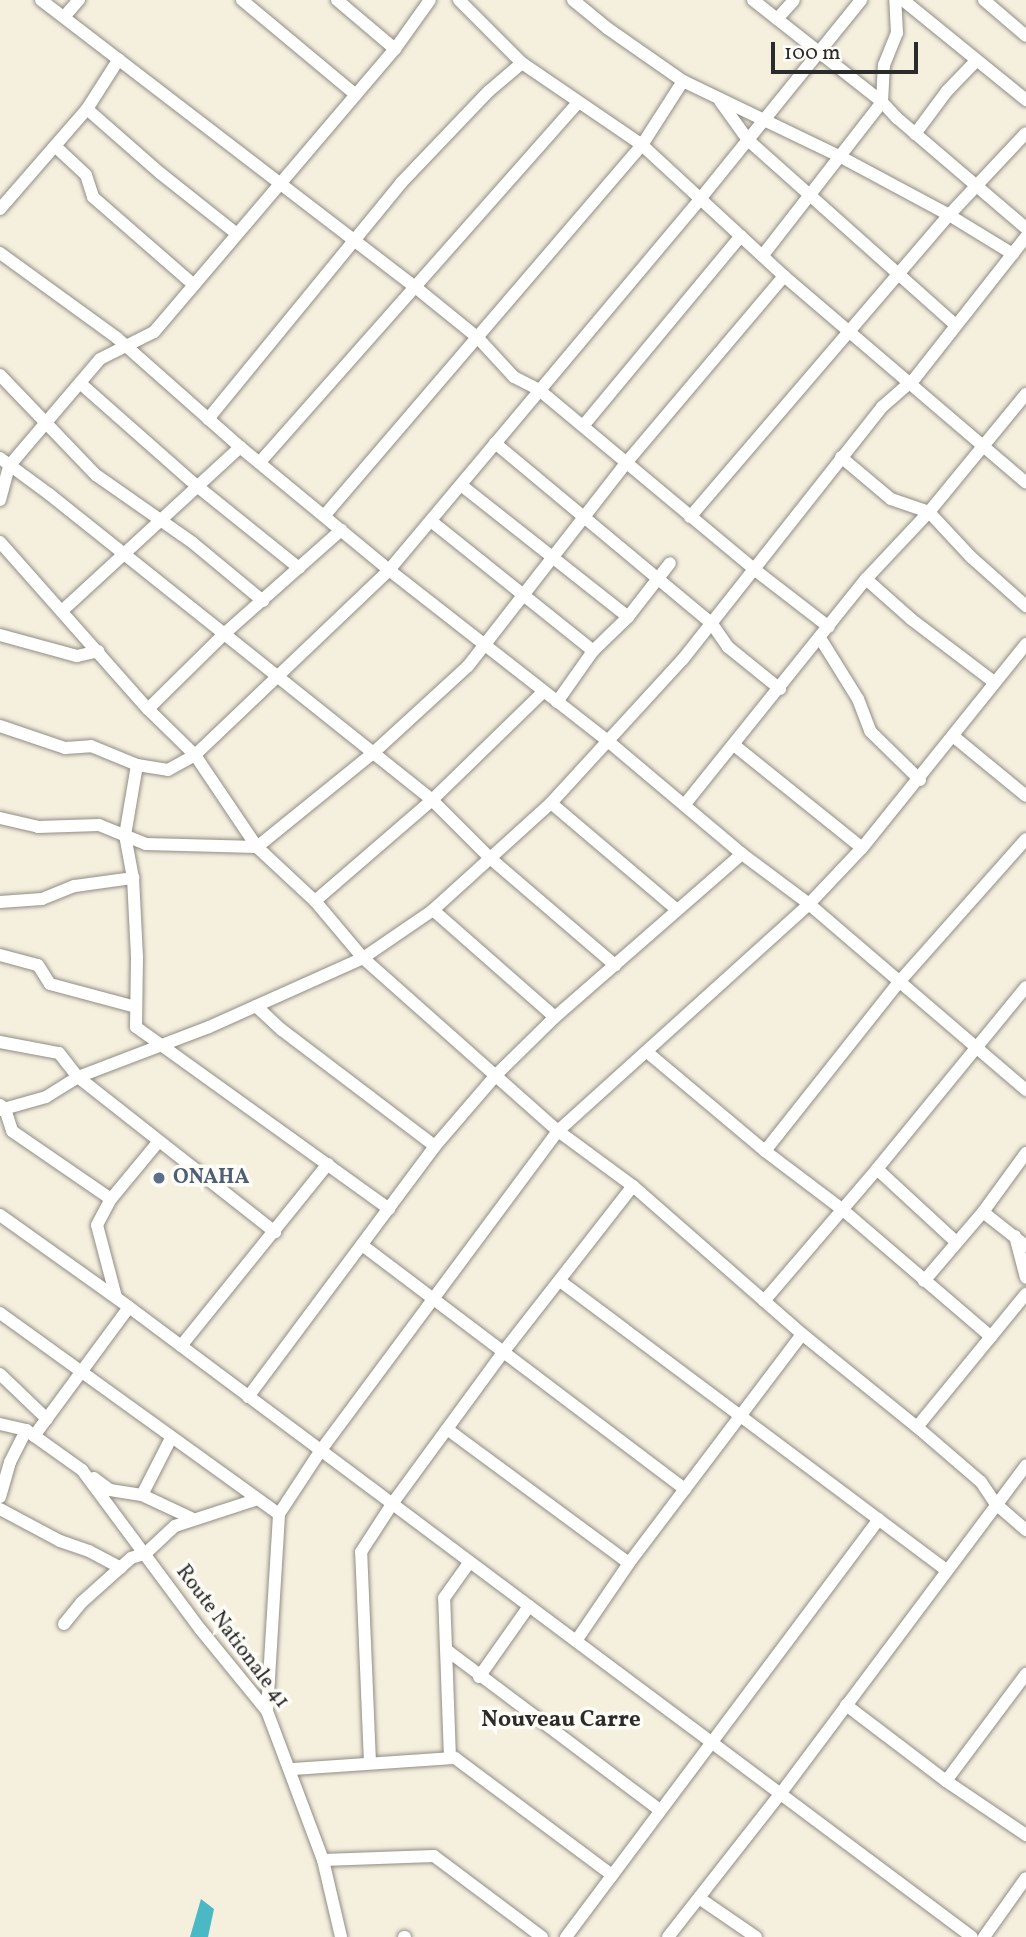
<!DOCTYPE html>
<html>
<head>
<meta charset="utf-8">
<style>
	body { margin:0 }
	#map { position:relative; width:1026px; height:1937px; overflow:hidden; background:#f5efde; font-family:Vollkorn,serif }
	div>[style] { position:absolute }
	.water>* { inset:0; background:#4bb9c5 }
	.roads { filter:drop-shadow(0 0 2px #908d84) drop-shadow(0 0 2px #908d84) }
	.minor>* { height:12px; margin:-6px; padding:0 6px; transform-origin:6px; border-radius:6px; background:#fff }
	.dots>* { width:19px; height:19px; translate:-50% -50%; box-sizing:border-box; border:4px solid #fdfcf7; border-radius:50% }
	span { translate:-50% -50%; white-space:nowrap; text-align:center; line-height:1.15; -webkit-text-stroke:7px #fdfcf7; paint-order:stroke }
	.service-label { font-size:21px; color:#4e5e75; font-weight:700 }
	.left { translate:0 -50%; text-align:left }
	.street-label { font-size:21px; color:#2b2b2b }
	.neighbourhood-label { font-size:23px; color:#2b2b2b; font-weight:700 }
	.scale { position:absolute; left:771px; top:42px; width:147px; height:32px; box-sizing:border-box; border:4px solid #2b2b2b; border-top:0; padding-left:9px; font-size:21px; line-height:24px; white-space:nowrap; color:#2b2b2b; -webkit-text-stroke:5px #fdfcf7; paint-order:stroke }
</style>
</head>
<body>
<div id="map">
	<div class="water">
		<i style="clip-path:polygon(201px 1899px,214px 1909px,208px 1937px,190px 1937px)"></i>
	</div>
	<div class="roads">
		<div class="minor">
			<i style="left:41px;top:0;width:470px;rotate:37.5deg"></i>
			<i style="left:414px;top:286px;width:82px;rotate:39.1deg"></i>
			<i style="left:478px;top:338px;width:53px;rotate:47.3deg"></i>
			<i style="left:514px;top:377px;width:27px;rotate:27deg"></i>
			<i style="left:538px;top:389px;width:283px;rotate:39.8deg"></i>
			<i style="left:755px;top:570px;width:93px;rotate:37.6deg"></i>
			<i style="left:242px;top:0;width:148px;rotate:39.8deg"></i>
			<i style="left:337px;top:0;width:76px;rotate:40.2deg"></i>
			<i style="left:459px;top:0;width:89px;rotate:45deg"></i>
			<i style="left:522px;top:63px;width:145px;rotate:34.3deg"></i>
			<i style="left:642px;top:145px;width:193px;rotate:42.7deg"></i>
			<i style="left:784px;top:276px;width:318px;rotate:40.5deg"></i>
			<i style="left:573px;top:0;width:44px;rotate:39.5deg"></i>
			<i style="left:607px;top:28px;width:93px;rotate:34.9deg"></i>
			<i style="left:683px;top:81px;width:175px;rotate:25.7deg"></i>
			<i style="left:841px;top:157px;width:123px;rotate:28.2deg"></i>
			<i style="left:949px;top:215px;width:75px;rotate:31.4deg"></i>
			<i style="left:753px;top:0;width:164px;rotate:38.3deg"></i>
			<i style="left:882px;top:102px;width:22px;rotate:47deg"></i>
			<i style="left:897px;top:118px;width:170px;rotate:40.5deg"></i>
			<i style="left:903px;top:0;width:159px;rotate:39.1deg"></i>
			<i style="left:984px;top:0;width:55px;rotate:40.6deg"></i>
			<i style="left:64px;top:17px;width:23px;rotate:-49deg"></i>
			<i style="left:777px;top:19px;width:25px;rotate:-48deg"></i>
			<i style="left:720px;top:101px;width:48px;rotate:54.3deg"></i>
			<i style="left:748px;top:140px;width:278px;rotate:41.7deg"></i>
			<i style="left:87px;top:109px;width:97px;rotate:41.2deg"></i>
			<i style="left:160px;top:173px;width:98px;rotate:38.4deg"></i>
			<i style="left:915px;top:134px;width:54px;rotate:-53.3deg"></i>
			<i style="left:947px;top:91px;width:42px;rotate:-46deg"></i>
			<i style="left:55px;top:146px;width:42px;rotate:43.1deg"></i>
			<i style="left:86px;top:175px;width:23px;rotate:72deg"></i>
			<i style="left:93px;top:197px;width:134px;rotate:41.1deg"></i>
			<i style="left:0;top:209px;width:133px;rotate:-49deg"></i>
			<i style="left:87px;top:109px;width:59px;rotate:-57.4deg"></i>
			<i style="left:0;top:253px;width:145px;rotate:36deg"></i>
			<i style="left:117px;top:338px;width:164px;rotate:41.5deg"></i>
			<i style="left:240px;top:447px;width:193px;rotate:39.5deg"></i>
			<i style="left:389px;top:570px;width:279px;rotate:38deg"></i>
			<i style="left:609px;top:742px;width:174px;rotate:40.1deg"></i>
			<i style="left:742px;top:854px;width:84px;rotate:36.7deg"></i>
			<i style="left:809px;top:904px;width:286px;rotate:40.6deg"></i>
			<i style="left:763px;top:255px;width:194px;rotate:-52.1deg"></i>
			<i style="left:882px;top:102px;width:37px;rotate:-87deg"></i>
			<i style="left:884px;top:65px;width:35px;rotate:-68deg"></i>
			<i style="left:897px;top:33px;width:33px;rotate:-93deg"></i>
			<i style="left:0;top:375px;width:139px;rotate:46.2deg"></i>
			<i style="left:96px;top:475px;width:118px;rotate:35deg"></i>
			<i style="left:193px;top:543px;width:91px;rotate:39.6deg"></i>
			<i style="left:80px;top:383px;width:156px;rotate:41.4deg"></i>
			<i style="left:197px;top:486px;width:131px;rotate:38.8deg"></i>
			<i style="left:208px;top:419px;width:305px;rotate:-50.7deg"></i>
			<i style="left:401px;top:183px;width:127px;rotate:-46.3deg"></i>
			<i style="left:489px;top:91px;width:43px;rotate:-40.3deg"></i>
			<i style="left:583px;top:426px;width:247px;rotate:-50.3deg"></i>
			<i style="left:495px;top:443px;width:283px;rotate:39.8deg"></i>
			<i style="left:712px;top:624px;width:28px;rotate:55deg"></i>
			<i style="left:728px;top:647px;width:67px;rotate:38.9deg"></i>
			<i style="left:841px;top:457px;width:65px;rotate:40deg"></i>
			<i style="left:891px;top:499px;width:40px;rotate:18.9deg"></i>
			<i style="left:929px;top:512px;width:62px;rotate:47deg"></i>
			<i style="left:971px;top:557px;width:74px;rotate:41.7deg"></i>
			<i style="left:0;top:458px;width:61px;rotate:36.3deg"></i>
			<i style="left:49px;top:494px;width:490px;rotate:38.6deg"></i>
			<i style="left:432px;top:800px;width:82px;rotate:45deg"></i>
			<i style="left:490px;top:858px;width:165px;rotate:40.6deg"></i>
			<i style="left:260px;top:462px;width:480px;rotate:-48.5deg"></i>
			<i style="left:461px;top:485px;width:213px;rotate:38.3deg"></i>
			<i style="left:0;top:500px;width:35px;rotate:-75deg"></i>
			<i style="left:9px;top:466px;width:140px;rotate:-49.6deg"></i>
			<i style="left:100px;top:359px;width:60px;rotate:-26.6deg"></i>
			<i style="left:154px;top:332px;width:372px;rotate:-49.6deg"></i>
			<i style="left:395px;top:49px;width:60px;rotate:-54.5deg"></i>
			<i style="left:324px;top:516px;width:489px;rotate:-49.4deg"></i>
			<i style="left:642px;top:145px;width:76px;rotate:-57.4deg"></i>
			<i style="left:690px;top:517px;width:398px;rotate:-49.4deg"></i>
			<i style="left:949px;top:215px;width:112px;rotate:-46.8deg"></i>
			<i style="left:431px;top:521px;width:208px;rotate:38.7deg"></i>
			<i style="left:0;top:542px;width:223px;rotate:48.5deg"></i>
			<i style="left:148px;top:709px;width:66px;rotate:44.4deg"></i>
			<i style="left:195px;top:755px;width:111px;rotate:56deg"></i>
			<i style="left:257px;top:847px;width:79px;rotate:43deg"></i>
			<i style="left:315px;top:901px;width:75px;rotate:49.9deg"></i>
			<i style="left:363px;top:958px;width:261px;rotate:41.6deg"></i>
			<i style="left:558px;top:1131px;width:93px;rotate:36.3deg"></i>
			<i style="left:633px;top:1186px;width:225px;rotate:41.2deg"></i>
			<i style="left:802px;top:1334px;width:148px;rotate:39deg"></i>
			<i style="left:917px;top:1427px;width:84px;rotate:40.7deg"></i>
			<i style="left:981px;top:1482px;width:27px;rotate:56deg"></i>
			<i style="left:996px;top:1504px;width:40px;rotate:41deg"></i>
			<i style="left:866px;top:579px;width:60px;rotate:41.6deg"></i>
			<i style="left:911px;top:619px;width:104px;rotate:37.2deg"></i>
			<i style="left:63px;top:610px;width:241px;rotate:-42.6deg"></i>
			<i style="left:0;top:635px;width:80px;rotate:15.3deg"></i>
			<i style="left:77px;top:656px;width:22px;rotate:-13deg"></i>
			<i style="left:820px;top:638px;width:72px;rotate:58.1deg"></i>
			<i style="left:858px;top:699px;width:34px;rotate:69deg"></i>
			<i style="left:870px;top:731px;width:70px;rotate:44.4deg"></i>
			<i style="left:557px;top:702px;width:62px;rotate:-54.8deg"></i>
			<i style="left:593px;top:651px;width:49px;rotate:-44.2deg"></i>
			<i style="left:628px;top:617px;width:68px;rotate:-52.1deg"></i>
			<i style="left:148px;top:709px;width:107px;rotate:-44.6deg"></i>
			<i style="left:224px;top:634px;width:157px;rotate:-41.6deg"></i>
			<i style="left:0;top:726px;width:69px;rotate:18.7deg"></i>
			<i style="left:65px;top:748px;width:26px;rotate:-4deg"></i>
			<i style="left:91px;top:746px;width:50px;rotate:22.4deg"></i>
			<i style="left:137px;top:765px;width:31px;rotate:9deg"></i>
			<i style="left:168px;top:770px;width:31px;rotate:-29deg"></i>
			<i style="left:195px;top:755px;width:268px;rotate:-43.6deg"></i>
			<i style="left:389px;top:570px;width:484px;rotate:-50deg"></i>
			<i style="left:700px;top:199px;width:256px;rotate:-51deg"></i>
			<i style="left:953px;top:736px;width:94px;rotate:39.4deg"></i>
			<i style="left:734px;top:745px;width:164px;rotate:38.8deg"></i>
			<i style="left:137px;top:765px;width:71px;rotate:99.7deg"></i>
			<i style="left:125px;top:835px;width:44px;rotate:79.5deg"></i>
			<i style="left:133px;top:878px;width:79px;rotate:87.1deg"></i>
			<i style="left:137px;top:957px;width:70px;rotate:90.8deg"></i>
			<i style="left:136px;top:1027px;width:312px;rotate:35.7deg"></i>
			<i style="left:551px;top:803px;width:165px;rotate:40.3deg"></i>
			<i style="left:685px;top:804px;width:289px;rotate:-51.2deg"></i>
			<i style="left:866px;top:579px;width:92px;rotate:-46.8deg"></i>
			<i style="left:929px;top:512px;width:153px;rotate:-50.6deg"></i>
			<i style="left:0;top:818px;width:39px;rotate:13deg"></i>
			<i style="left:38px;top:827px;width:61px;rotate:-1.9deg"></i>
			<i style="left:99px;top:825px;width:51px;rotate:22deg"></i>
			<i style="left:146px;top:844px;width:111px;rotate:1.5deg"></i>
			<i style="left:257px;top:847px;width:148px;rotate:-39deg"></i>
			<i style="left:372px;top:754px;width:130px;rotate:-42.5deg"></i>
			<i style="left:468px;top:666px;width:257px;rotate:-52.1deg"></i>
			<i style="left:626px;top:463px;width:245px;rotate:-49.8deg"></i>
			<i style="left:315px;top:901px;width:155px;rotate:-40.8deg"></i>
			<i style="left:432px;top:800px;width:156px;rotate:-44.2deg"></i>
			<i style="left:0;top:902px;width:42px;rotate:-4.1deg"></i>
			<i style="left:42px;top:899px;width:35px;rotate:-22deg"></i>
			<i style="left:75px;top:886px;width:59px;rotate:-7.9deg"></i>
			<i style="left:433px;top:910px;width:162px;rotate:41.3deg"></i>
			<i style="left:0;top:955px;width:39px;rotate:15deg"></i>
			<i style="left:38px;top:965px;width:22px;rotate:58deg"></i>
			<i style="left:50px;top:984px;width:89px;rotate:15deg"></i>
			<i style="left:256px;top:1006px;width:35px;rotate:43deg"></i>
			<i style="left:282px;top:1030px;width:192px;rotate:37.2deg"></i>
			<i style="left:0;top:1042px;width:60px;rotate:10.6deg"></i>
			<i style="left:59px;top:1053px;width:31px;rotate:52deg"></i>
			<i style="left:78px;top:1077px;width:251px;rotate:38.2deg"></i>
			<i style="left:647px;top:1052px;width:154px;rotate:40deg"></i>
			<i style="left:765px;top:1151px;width:98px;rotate:37.1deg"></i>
			<i style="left:843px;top:1210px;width:195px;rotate:40.6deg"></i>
			<i style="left:0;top:1105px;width:6px;rotate:39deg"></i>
			<i style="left:5px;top:1109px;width:23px;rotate:72deg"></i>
			<i style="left:12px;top:1131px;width:120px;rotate:34.5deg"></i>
			<i style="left:0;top:1110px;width:48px;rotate:-15.8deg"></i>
			<i style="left:46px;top:1097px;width:38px;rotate:-32deg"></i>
			<i style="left:78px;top:1077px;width:140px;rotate:-20.9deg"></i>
			<i style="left:209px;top:1027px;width:169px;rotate:-24.1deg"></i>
			<i style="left:363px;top:958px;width:85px;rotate:-34.4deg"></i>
			<i style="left:433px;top:910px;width:159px;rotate:-42.2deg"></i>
			<i style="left:551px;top:803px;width:195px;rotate:-47.5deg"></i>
			<i style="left:683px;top:659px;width:321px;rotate:-51.7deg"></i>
			<i style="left:882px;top:407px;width:44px;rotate:-41.3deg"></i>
			<i style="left:915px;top:378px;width:179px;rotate:-51.8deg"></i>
			<i style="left:765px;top:1151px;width:216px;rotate:-51.6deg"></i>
			<i style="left:899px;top:982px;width:191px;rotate:-48.4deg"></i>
			<i style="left:877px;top:1169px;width:108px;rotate:42.7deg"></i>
			<i style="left:983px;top:1212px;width:55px;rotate:38.3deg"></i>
			<i style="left:0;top:1215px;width:158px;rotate:35.5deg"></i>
			<i style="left:129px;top:1307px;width:1052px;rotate:36.77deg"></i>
			<i style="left:1015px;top:1236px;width:43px;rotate:75.3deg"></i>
			<i style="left:362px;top:1245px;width:405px;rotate:37.1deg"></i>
			<i style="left:560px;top:1281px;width:483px;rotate:36.8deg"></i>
			<i style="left:924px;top:1281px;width:91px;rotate:-49.5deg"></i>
			<i style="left:983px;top:1212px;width:73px;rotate:-53.9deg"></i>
			<i style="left:116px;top:1297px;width:74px;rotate:-104.8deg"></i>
			<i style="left:97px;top:1225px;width:30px;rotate:-62deg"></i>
			<i style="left:111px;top:1199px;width:75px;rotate:-50.4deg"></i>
			<i style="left:764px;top:1301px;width:174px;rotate:-49.4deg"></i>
			<i style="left:877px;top:1169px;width:235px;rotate:-50.7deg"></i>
			<i style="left:0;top:1313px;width:344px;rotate:35.8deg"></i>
			<i style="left:181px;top:1346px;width:234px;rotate:-51.1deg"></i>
			<i style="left:0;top:1374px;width:65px;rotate:43.8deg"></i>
			<i style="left:248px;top:1397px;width:313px;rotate:-53.3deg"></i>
			<i style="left:435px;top:1146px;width:95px;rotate:-49.3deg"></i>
			<i style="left:497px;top:1074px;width:81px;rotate:-44.5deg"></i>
			<i style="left:555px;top:1017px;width:248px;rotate:-41.1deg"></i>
			<i style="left:0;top:1424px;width:27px;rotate:13deg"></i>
			<i style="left:26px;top:1430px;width:69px;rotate:35.5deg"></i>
			<i style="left:82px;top:1470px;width:199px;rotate:53.4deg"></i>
			<i style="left:201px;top:1630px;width:104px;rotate:50.8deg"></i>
			<i style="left:267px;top:1711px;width:159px;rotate:69.4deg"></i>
			<i style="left:323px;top:1860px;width:79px;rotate:76.8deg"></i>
			<i style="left:917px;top:1427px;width:172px;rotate:-50.7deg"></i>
			<i style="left:447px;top:1429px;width:226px;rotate:36.4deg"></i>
			<i style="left:34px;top:1436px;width:160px;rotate:-53.6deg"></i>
			<i style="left:94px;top:1478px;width:20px;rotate:37deg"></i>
			<i style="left:110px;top:1490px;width:32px;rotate:9deg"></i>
			<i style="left:142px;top:1495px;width:54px;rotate:25.1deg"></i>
			<i style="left:142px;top:1495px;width:64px;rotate:-63deg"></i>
			<i style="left:0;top:1497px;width:36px;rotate:-74deg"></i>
			<i style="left:10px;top:1462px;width:36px;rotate:-63deg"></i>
			<i style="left:0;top:1509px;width:68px;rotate:28.1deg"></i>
			<i style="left:60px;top:1541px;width:31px;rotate:19deg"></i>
			<i style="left:89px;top:1551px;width:36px;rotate:28deg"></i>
			<i style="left:64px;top:1624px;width:28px;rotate:-51deg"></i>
			<i style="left:82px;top:1602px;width:66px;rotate:-41.9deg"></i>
			<i style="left:131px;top:1558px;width:16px;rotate:-18deg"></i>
			<i style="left:146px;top:1553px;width:40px;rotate:-43deg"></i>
			<i style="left:175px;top:1526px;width:87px;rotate:-18deg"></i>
			<i style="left:576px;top:1641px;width:94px;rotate:-55.8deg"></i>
			<i style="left:629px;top:1563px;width:287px;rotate:-52.9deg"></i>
			<i style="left:448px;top:1651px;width:265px;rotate:36.9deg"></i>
			<i style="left:479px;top:1677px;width:87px;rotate:-54.8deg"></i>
			<i style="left:846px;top:1705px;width:126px;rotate:37.2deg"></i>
			<i style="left:946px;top:1781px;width:97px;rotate:34deg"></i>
			<i style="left:267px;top:1711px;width:197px;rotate:-86.5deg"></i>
			<i style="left:279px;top:1514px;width:77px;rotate:-56.7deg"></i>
			<i style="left:321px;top:1450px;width:397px;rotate:-53.4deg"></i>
			<i style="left:558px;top:1131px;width:338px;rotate:-42.1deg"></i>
			<i style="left:809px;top:904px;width:77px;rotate:-46.6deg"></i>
			<i style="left:862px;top:848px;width:262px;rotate:-51.2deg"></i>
			<i style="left:450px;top:1758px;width:160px;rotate:-92.1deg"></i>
			<i style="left:444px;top:1598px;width:43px;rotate:-54.5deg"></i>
			<i style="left:370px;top:1763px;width:211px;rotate:-92.4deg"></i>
			<i style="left:361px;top:1552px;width:57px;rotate:-57.1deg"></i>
			<i style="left:392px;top:1504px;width:190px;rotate:-53.8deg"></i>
			<i style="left:504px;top:1351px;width:209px;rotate:-52deg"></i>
			<i style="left:292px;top:1769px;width:163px;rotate:-3.9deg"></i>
			<i style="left:455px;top:1758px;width:196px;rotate:36.7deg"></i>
			<i style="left:946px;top:1781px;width:134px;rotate:-53.2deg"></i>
			<i style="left:323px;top:1860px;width:111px;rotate:-2.1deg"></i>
			<i style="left:434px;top:1856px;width:135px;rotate:36.9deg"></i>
			<i style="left:699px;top:1898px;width:69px;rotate:34.4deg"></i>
			<i style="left:404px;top:1937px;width:1px"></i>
			<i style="left:566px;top:1937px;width:522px;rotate:-53.17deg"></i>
			<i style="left:668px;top:1937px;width:183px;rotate:-51.9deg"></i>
			<i style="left:781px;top:1793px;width:409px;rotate:-53.2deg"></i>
			<i style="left:984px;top:1937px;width:72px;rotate:-54.6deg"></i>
		</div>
	</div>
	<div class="dots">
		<i style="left:159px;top:1178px;background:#5c6f8a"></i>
	</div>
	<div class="service-label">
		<span class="left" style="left:173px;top:1178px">ONAHA</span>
	</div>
	<div class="street-label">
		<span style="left:232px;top:1637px;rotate:53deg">Route Nationale 41</span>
	</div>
	<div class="neighbourhood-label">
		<span style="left:561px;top:1720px">Nouveau Carre</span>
	</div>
	<div class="scale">100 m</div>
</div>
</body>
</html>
